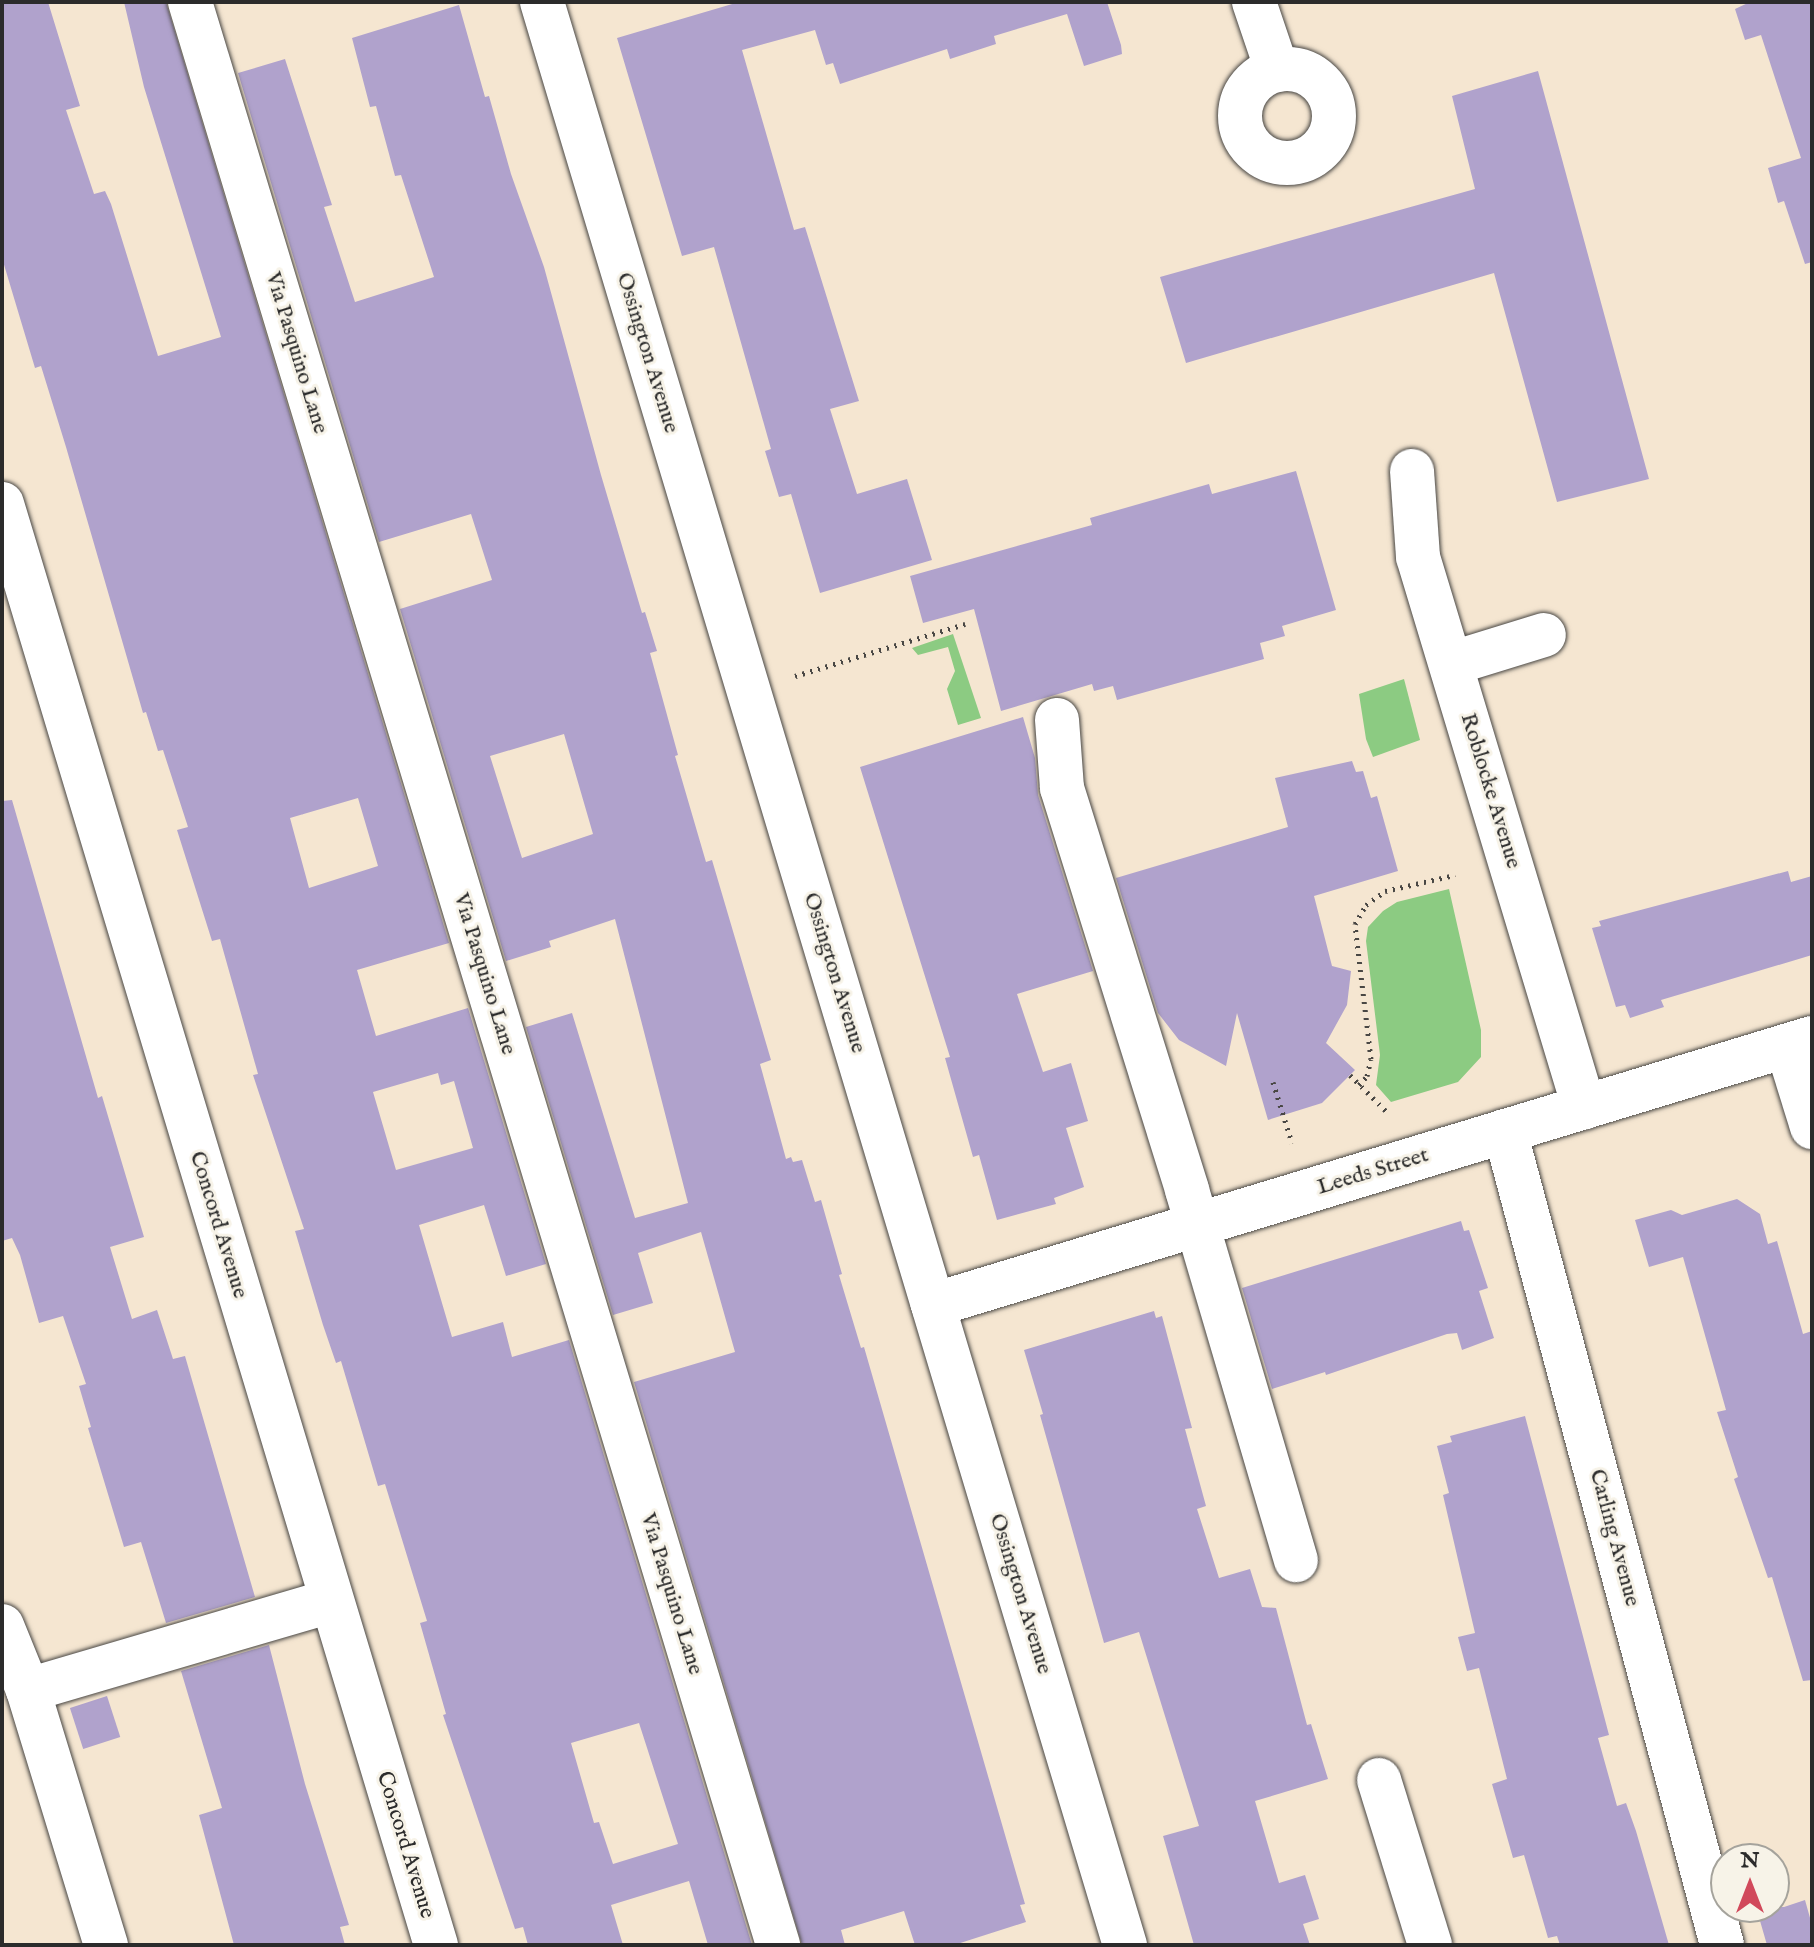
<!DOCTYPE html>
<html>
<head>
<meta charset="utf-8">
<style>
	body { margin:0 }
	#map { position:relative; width:1814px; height:1947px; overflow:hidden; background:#f5e6d1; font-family:"IM FELL English",serif }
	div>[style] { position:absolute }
	.green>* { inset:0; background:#8ccb82 }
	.building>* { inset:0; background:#b0a2cc; transform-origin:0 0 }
	.path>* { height:5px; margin-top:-2.5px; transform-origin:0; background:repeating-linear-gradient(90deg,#494744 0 2px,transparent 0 8px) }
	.roads { filter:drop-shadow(0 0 2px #494744) drop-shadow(0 0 2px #494744) }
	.minor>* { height:44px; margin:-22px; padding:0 22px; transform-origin:22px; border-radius:22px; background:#fff }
	.minor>.ring { margin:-22px; padding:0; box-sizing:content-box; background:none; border:44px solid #fff; border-radius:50% }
	span { translate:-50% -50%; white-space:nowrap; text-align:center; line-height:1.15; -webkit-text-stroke:6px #f7f3e8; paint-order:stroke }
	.street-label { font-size:22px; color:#2b2b2b }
	.frame { position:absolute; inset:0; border:4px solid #2b2b2b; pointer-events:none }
	.north { position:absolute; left:1710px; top:1843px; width:80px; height:80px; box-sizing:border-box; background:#f7f3e8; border:2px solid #a5a39c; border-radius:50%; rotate:0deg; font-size:22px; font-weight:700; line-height:32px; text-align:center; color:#2b2b2b }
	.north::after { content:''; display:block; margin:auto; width:28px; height:36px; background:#d1495b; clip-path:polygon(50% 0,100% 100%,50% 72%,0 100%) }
</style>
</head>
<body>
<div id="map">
	<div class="green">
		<i style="clip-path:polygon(953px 634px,981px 718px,958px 725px,947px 689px,955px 671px,948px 647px,918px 655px,912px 648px)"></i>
		<i style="clip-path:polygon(1404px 679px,1420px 740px,1373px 757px,1366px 739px,1359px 694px)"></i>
		<i style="clip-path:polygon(1449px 889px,1481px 1030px,1481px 1057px,1458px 1082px,1391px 1102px,1376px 1085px,1380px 1055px,1366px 941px,1368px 927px,1383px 911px,1397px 902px)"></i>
	</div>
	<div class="building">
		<i style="clip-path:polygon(evenodd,2px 2px,48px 2px,80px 106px,66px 110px,94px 194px,105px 191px,111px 204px,158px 356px,221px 337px,144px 87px,124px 2px,166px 2px,449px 943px,357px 970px,376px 1036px,468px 1008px,546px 1264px,506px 1276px,484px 1205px,419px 1225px,452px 1337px,503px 1322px,512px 1357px,569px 1340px,752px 1945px,708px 1945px,689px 1881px,611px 1905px,623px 1945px,528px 1945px,523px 1927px,515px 1929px,443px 1715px,446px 1714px,420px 1623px,427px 1621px,385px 1484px,378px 1486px,341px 1361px,336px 1363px,323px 1325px,295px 1231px,304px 1229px,253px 1075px,258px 1074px,220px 939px,212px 941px,177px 830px,188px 827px,163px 750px,158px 751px,146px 712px,143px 713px,66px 447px,41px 366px,35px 368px,2px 258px,2px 2px,358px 798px,378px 866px,309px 888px,290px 818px,358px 798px,2px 2px,438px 1073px,441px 1085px,454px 1081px,473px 1148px,396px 1170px,373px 1092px,438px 1073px,2px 2px,639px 1723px,678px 1844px,613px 1864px,599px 1822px,594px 1823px,571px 1743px,639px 1723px)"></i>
		<i style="clip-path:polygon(739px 2px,1107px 2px,1121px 45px,1122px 54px,1084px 66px,1067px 14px,994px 36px,996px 44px,950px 59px,947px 49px,840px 84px,833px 63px,826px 65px,815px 30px,742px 50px,794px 230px,805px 227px,859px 401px,830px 409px,857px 494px,907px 479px,932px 560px,820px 593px,791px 494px,779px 497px,765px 451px,771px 449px,714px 247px,682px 256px,617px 38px)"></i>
		<i style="clip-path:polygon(1750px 2px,1812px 2px,1812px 262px,1805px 264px,1784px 201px,1778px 203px,1768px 168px,1801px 158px,1761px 35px,1745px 40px,1735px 9px)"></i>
		<i style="clip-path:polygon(evenodd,459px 5px,485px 97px,489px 96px,511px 174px,544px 267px,601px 475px,642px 613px,645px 612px,657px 651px,650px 653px,678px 755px,675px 756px,706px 862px,712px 860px,771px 1060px,760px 1064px,786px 1159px,791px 1157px,793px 1162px,802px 1160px,815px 1202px,821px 1200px,842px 1274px,839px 1275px,861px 1348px,864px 1347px,1025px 1904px,1020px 1905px,1026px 1922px,954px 1945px,915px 1945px,904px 1911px,841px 1930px,845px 1945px,802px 1945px,634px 1382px,735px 1352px,701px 1232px,638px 1253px,653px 1303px,613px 1315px,526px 1027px,572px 1013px,635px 1218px,688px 1203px,615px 919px,549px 941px,551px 947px,506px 961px,400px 609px,492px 580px,471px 514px,379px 542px,238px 73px,285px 59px,332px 205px,324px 207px,355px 302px,434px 277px,401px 175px,395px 176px,376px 106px,370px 107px,352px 38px,459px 5px,564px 734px,593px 834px,522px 858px,490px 756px,564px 734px)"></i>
		<i style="clip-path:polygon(1538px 71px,1649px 479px,1557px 502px,1494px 273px,1186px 363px,1160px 277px,1475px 189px,1452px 96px)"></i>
		<i style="clip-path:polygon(1296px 471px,1336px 610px,1282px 626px,1285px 636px,1260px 643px,1264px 659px,1117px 700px,1113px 686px,1094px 691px,1092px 684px,1001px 711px,974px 609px,923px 623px,910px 576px,1092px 525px,1090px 518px,1209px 484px,1212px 494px)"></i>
		<i style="clip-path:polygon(1023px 717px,1035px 758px,1038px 795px,1093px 971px,1017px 994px,1043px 1072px,1071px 1063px,1088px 1121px,1066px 1128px,1084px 1187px,1054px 1198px,1056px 1204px,997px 1220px,979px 1155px,973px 1157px,945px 1058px,950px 1057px,860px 767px)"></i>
		<i style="clip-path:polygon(1352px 761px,1356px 772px,1363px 771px,1371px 798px,1377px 796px,1398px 871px,1314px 896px,1332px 966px,1351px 971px,1347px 1005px,1326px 1043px,1355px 1070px,1322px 1103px,1268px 1120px,1237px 1013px,1226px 1066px,1179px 1040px,1158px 1013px,1116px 878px,1288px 827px,1275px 778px)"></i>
		<i style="clip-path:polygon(12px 800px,98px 1098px,102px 1096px,144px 1237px,110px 1247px,132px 1319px,157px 1310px,173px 1359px,185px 1356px,255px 1597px,166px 1623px,141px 1542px,124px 1547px,88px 1428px,91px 1427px,79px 1386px,86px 1384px,63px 1316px,39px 1323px,20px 1255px,12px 1238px,2px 1241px,2px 801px)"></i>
		<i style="clip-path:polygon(1788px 871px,1791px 882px,1812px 876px,1812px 955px,1661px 1000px,1664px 1007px,1630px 1018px,1625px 1005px,1616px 1007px,1592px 928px,1601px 926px,1599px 921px)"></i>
		<i style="clip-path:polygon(1737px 1199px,1760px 1214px,1768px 1244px,1777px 1241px,1803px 1334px,1812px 1331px,1812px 1680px,1803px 1681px,1772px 1577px,1768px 1578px,1734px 1479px,1738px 1477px,1717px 1412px,1726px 1410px,1683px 1257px,1649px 1267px,1635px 1220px,1671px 1210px,1682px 1215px)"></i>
		<i style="clip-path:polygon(1461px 1221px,1464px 1231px,1469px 1230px,1488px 1288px,1479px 1291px,1494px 1338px,1462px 1350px,1457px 1333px,1447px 1334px,1326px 1375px,1325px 1372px,1272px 1389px,1242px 1288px)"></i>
		<i style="clip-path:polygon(1154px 1311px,1156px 1318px,1162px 1316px,1192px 1428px,1185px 1429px,1206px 1506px,1197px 1509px,1219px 1578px,1250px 1569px,1262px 1607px,1276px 1608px,1307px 1725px,1311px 1724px,1328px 1779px,1255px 1801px,1279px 1883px,1305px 1875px,1319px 1919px,1303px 1924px,1310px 1945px,1194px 1945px,1163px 1836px,1199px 1826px,1139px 1632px,1104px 1643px,1040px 1415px,1043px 1414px,1024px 1350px)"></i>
		<i style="clip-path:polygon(1525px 1416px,1609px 1735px,1598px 1738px,1617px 1806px,1626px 1803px,1636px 1831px,1669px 1945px,1560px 1945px,1557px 1936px,1548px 1938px,1524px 1855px,1513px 1858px,1492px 1784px,1507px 1779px,1479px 1668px,1467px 1671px,1458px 1637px,1475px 1633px,1443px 1495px,1449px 1493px,1437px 1446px,1452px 1442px,1450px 1436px)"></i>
		<i style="clip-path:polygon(269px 1645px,305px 1784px,349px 1925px,340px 1927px,345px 1945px,234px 1945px,199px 1815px,222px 1808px,181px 1671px)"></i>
		<i style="left:107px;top:1696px;width:43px;height:39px;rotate:72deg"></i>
		<i style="clip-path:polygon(1805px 1900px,1812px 1925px,1812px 1945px,1767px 1945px,1756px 1907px,1784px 1907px)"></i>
	</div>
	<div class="path">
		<i style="left:795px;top:676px;width:178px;rotate:-17deg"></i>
		<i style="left:1350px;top:1075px;width:52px;rotate:45deg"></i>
		<i style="left:1273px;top:1082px;width:64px;rotate:72.7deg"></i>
		<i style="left:1359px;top:1085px;width:12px;rotate:-48deg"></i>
		<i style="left:1367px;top:1076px;width:17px;rotate:-77deg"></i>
		<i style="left:1371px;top:1059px;width:136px;rotate:-96.8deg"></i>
		<i style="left:1355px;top:924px;width:22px;rotate:-60deg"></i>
		<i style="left:1366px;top:905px;width:24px;rotate:-36deg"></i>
		<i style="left:1385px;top:891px;width:72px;rotate:-12.9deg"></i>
	</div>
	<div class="roads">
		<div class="minor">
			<i style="left:190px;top:2px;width:2030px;rotate:73.16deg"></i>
			<i style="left:542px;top:2px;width:2029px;rotate:73.3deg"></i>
			<i style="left:1254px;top:2px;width:72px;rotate:71.3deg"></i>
			<i class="ring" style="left:1240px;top:69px;width:50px;height:50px"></i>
			<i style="left:1412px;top:471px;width:86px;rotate:86deg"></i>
			<i style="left:1418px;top:557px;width:575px;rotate:73.21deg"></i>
			<i style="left:2px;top:504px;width:1505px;rotate:73.24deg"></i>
			<i style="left:1453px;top:663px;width:95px;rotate:-17.1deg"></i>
			<i style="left:1057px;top:720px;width:68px;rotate:85.8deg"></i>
			<i style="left:1062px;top:788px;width:421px;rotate:72.7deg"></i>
			<i style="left:1187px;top:1190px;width:386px;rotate:73.6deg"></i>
			<i style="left:1787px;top:1046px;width:85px;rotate:72.8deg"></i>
			<i style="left:1505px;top:1131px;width:842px;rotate:75.07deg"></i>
			<i style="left:933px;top:1305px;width:919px;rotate:-16.9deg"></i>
			<i style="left:2px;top:1626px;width:69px;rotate:67.9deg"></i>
			<i style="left:28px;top:1690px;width:267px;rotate:73deg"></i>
			<i style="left:28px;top:1690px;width:316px;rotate:-16.4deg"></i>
			<i style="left:1379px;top:1780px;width:173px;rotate:72.8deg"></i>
		</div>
	</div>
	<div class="street-label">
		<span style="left:296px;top:353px;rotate:73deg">Via Pasquino Lane</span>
		<span style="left:647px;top:353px;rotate:73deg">Ossington Avenue</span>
		<span style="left:1490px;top:791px;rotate:73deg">Roblocke Avenue</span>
		<span style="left:834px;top:973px;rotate:73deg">Ossington Avenue</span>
		<span style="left:484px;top:974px;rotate:73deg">Via Pasquino Lane</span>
		<span style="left:1373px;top:1172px;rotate:-17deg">Leeds Street</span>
		<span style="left:218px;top:1225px;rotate:73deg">Concord Avenue</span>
		<span style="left:1614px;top:1538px;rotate:75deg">Carling Avenue</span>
		<span style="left:671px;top:1594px;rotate:73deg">Via Pasquino Lane</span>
		<span style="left:1020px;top:1594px;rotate:73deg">Ossington Avenue</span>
		<span style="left:405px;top:1845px;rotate:73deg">Concord Avenue</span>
	</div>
	<div class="frame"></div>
	<div class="north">N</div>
</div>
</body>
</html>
